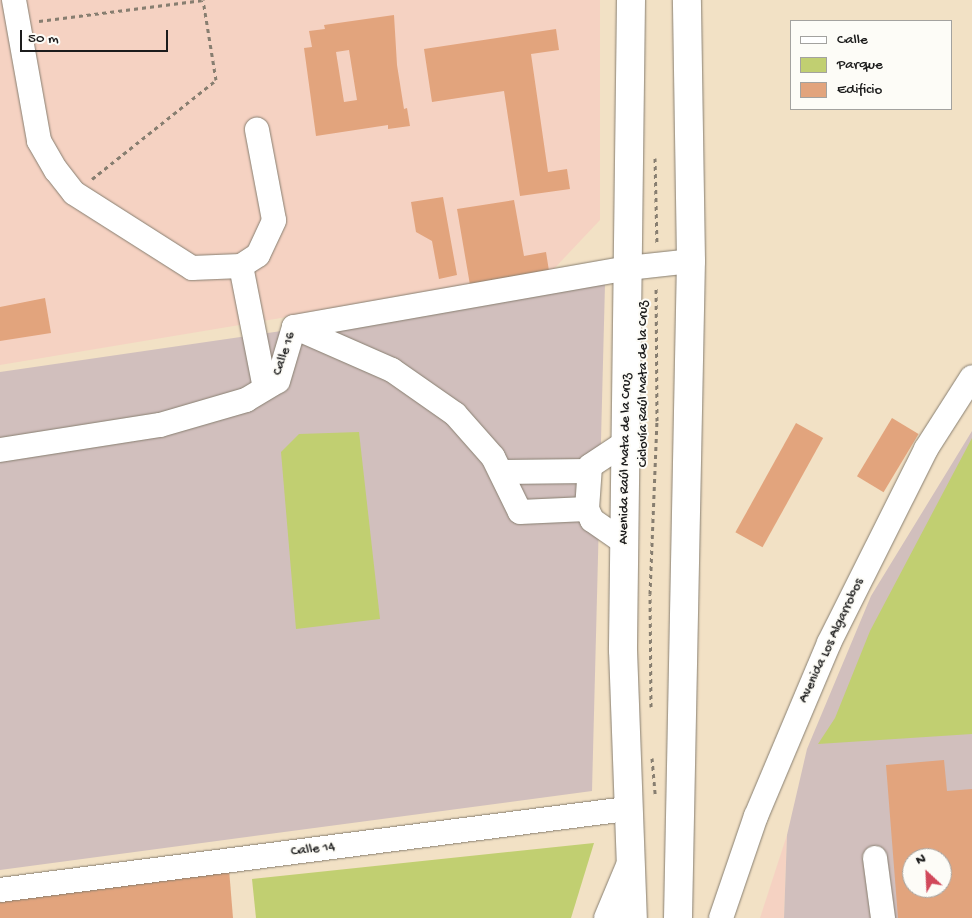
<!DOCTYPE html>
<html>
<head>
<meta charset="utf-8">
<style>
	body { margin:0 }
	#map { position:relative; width:972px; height:918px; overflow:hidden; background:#f2e1c5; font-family:"Gochi Hand",sans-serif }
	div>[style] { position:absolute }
	.built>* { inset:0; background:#f5d2c2 }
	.industrial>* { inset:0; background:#d1bfbd }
	.green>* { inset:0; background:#c1cf71 }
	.building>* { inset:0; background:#e2a47d; transform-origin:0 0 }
	.path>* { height:3px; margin-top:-1.5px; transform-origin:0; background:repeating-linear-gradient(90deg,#877e70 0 4px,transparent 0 8px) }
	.roads { filter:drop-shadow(0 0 1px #877e70) drop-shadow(0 0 1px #877e70) }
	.minor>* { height:24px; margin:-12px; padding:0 12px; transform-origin:12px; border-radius:12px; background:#fff }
	.major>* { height:28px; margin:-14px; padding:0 14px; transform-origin:14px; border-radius:14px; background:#fff }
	span { translate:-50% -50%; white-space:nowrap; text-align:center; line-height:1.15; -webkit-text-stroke:4px #fdfcf7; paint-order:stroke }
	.street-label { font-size:14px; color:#1c1c1c }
	.legend { position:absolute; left:790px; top:20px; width:162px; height:90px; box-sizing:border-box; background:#fdfcf7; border:1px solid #a3a29f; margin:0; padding:6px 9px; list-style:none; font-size:15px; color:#1c1c1c }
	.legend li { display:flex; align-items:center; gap:10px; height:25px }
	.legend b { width:25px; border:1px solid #a3a29f }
	.north { position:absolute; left:902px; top:848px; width:50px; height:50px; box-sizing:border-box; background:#fdfcf7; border:1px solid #a3a29f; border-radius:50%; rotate:335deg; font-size:14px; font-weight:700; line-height:20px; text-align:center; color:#1c1c1c }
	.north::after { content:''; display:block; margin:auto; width:18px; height:22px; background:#d1495b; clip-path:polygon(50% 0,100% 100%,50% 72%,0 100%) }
	.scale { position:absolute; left:20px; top:30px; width:148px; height:22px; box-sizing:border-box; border:2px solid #1c1c1c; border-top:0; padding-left:6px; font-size:15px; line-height:18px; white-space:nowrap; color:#1c1c1c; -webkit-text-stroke:4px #fdfcf7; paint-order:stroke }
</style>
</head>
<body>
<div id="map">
	<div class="built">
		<i style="clip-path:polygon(0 0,600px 0,600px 220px,550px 273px,0 365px)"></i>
		<i style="clip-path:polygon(787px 835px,784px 918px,760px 918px)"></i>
	</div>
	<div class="industrial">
		<i style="clip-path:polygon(605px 284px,592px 791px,0 870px,0 372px)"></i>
		<i style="clip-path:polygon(evenodd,972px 431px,972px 918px,784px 918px,787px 835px,807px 749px,871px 596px,972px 431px,912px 858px,942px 858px,942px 888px,912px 888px,912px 858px)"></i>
	</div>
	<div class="green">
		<i style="clip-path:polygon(359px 432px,380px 619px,296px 629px,281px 452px,299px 434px)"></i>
		<i style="clip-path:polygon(972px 438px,972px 734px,818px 744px,835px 718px,870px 631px)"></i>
		<i style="clip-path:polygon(594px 843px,571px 918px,256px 918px,252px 879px)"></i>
	</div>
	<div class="building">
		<i style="clip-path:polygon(evenodd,394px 15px,397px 65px,404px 109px,407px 108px,410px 126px,388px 129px,388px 125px,316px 136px,304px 48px,312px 47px,309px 31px,325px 29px,324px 25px,394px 15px,349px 50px,357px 100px,344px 102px,336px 52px,349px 50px)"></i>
		<i style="clip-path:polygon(556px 29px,559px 50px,531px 54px,548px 172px,567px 169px,570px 189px,520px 196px,504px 91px,432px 102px,424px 49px)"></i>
		<i style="clip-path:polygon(443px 197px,457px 275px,439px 279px,432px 241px,416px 232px,411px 202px)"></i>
		<i style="clip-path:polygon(514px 200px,524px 256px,546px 252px,549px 271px,470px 285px,457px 209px)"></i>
		<i style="clip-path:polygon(45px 298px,51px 333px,0 341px,0 307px)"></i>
		<i style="left:892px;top:418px;width:31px;height:68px;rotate:31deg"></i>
		<i style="left:796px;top:423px;width:31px;height:125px;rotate:29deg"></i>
		<i style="clip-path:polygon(evenodd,944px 760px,947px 791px,972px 789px,972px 918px,898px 918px,886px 765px,944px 760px,912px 858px,942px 858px,942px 888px,912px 888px,912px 858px)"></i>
		<i style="clip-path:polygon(229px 869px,233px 918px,0 918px,0 897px)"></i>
	</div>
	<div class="path">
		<i style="left:39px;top:21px;width:164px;rotate:-7.3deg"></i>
		<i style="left:655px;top:158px;width:86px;rotate:88.7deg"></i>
		<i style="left:92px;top:179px;width:159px;rotate:-38.6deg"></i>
		<i style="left:216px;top:80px;width:81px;rotate:-99.2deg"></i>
		<i style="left:651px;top:707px;width:113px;rotate:-90.5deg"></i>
		<i style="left:650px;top:594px;width:173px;rotate:-87.7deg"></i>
		<i style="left:657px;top:421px;width:135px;rotate:-90.4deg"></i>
		<i style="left:652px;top:758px;width:36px;rotate:85deg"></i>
	</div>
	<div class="roads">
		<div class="minor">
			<i style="left:14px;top:0;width:143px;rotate:79.9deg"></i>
			<i style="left:39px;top:141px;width:34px;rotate:60deg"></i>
			<i style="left:56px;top:170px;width:29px;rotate:52deg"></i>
			<i style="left:74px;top:193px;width:140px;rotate:32.4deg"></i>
			<i style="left:192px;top:268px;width:49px;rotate:-2.3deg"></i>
			<i style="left:241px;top:266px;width:20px;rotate:-33deg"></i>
			<i style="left:258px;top:255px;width:38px;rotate:-65deg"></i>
			<i style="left:274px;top:220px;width:92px;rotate:-100.7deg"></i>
			<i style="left:241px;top:266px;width:124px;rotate:78.9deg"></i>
			<i style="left:294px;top:327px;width:107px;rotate:23.7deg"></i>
			<i style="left:392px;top:370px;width:77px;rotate:34.9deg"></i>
			<i style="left:455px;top:414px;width:57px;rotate:48.5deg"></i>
			<i style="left:493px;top:457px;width:61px;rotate:63.9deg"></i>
			<i style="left:520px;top:512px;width:67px;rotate:-2.6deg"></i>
			<i style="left:0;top:450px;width:162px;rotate:-8.9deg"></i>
			<i style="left:160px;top:425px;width:90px;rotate:-16.2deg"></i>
			<i style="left:246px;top:400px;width:37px;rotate:-31deg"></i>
			<i style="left:278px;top:381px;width:56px;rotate:-73.5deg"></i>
			<i style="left:294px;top:327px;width:339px;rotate:-10deg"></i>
			<i style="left:628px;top:268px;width:63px;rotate:-6.3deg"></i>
			<i style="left:502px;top:472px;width:87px;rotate:-0.7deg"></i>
			<i style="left:625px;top:543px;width:40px;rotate:-145.1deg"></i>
			<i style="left:592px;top:520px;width:12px;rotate:-114deg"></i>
			<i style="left:587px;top:509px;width:43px;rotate:-86deg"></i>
			<i style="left:590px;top:466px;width:43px;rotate:-33.7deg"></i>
			<i style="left:875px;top:858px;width:61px;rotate:82.4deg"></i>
			<i style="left:0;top:890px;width:631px;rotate:-7.37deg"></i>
			<i style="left:606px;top:918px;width:60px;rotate:-67.3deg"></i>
			<i style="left:721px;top:918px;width:108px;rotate:-71.1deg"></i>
			<i style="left:756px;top:816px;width:188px;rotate:-67.1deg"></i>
			<i style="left:829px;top:643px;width:217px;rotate:-63.4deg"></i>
			<i style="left:926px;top:449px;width:85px;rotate:-57.4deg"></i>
		</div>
		<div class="major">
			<i style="left:631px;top:0;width:650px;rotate:90.71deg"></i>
			<i style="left:623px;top:650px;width:268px;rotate:87.9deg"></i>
			<i style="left:678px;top:918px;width:657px;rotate:-88.87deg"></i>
			<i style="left:691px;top:261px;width:261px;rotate:-90.9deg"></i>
		</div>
	</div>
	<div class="street-label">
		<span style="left:285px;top:354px;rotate:-71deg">Calle 16</span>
		<span style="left:644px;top:384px;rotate:-90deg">Ciclovía Raúl Mata de la Cruz</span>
		<span style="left:626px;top:459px;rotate:-89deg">Avenida Raúl Mata de la Cruz</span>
		<span style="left:832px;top:641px;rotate:-65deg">Avenida Los Algarrobos</span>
		<span style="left:313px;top:850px;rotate:-7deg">Calle 14</span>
	</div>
	<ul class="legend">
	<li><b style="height:6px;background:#fff"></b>Calle</li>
	<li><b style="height:14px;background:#c1cf71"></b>Parque</li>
	<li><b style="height:14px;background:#e2a47d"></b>Edificio</li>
	</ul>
	<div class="north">N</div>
	<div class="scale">50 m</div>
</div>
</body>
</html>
